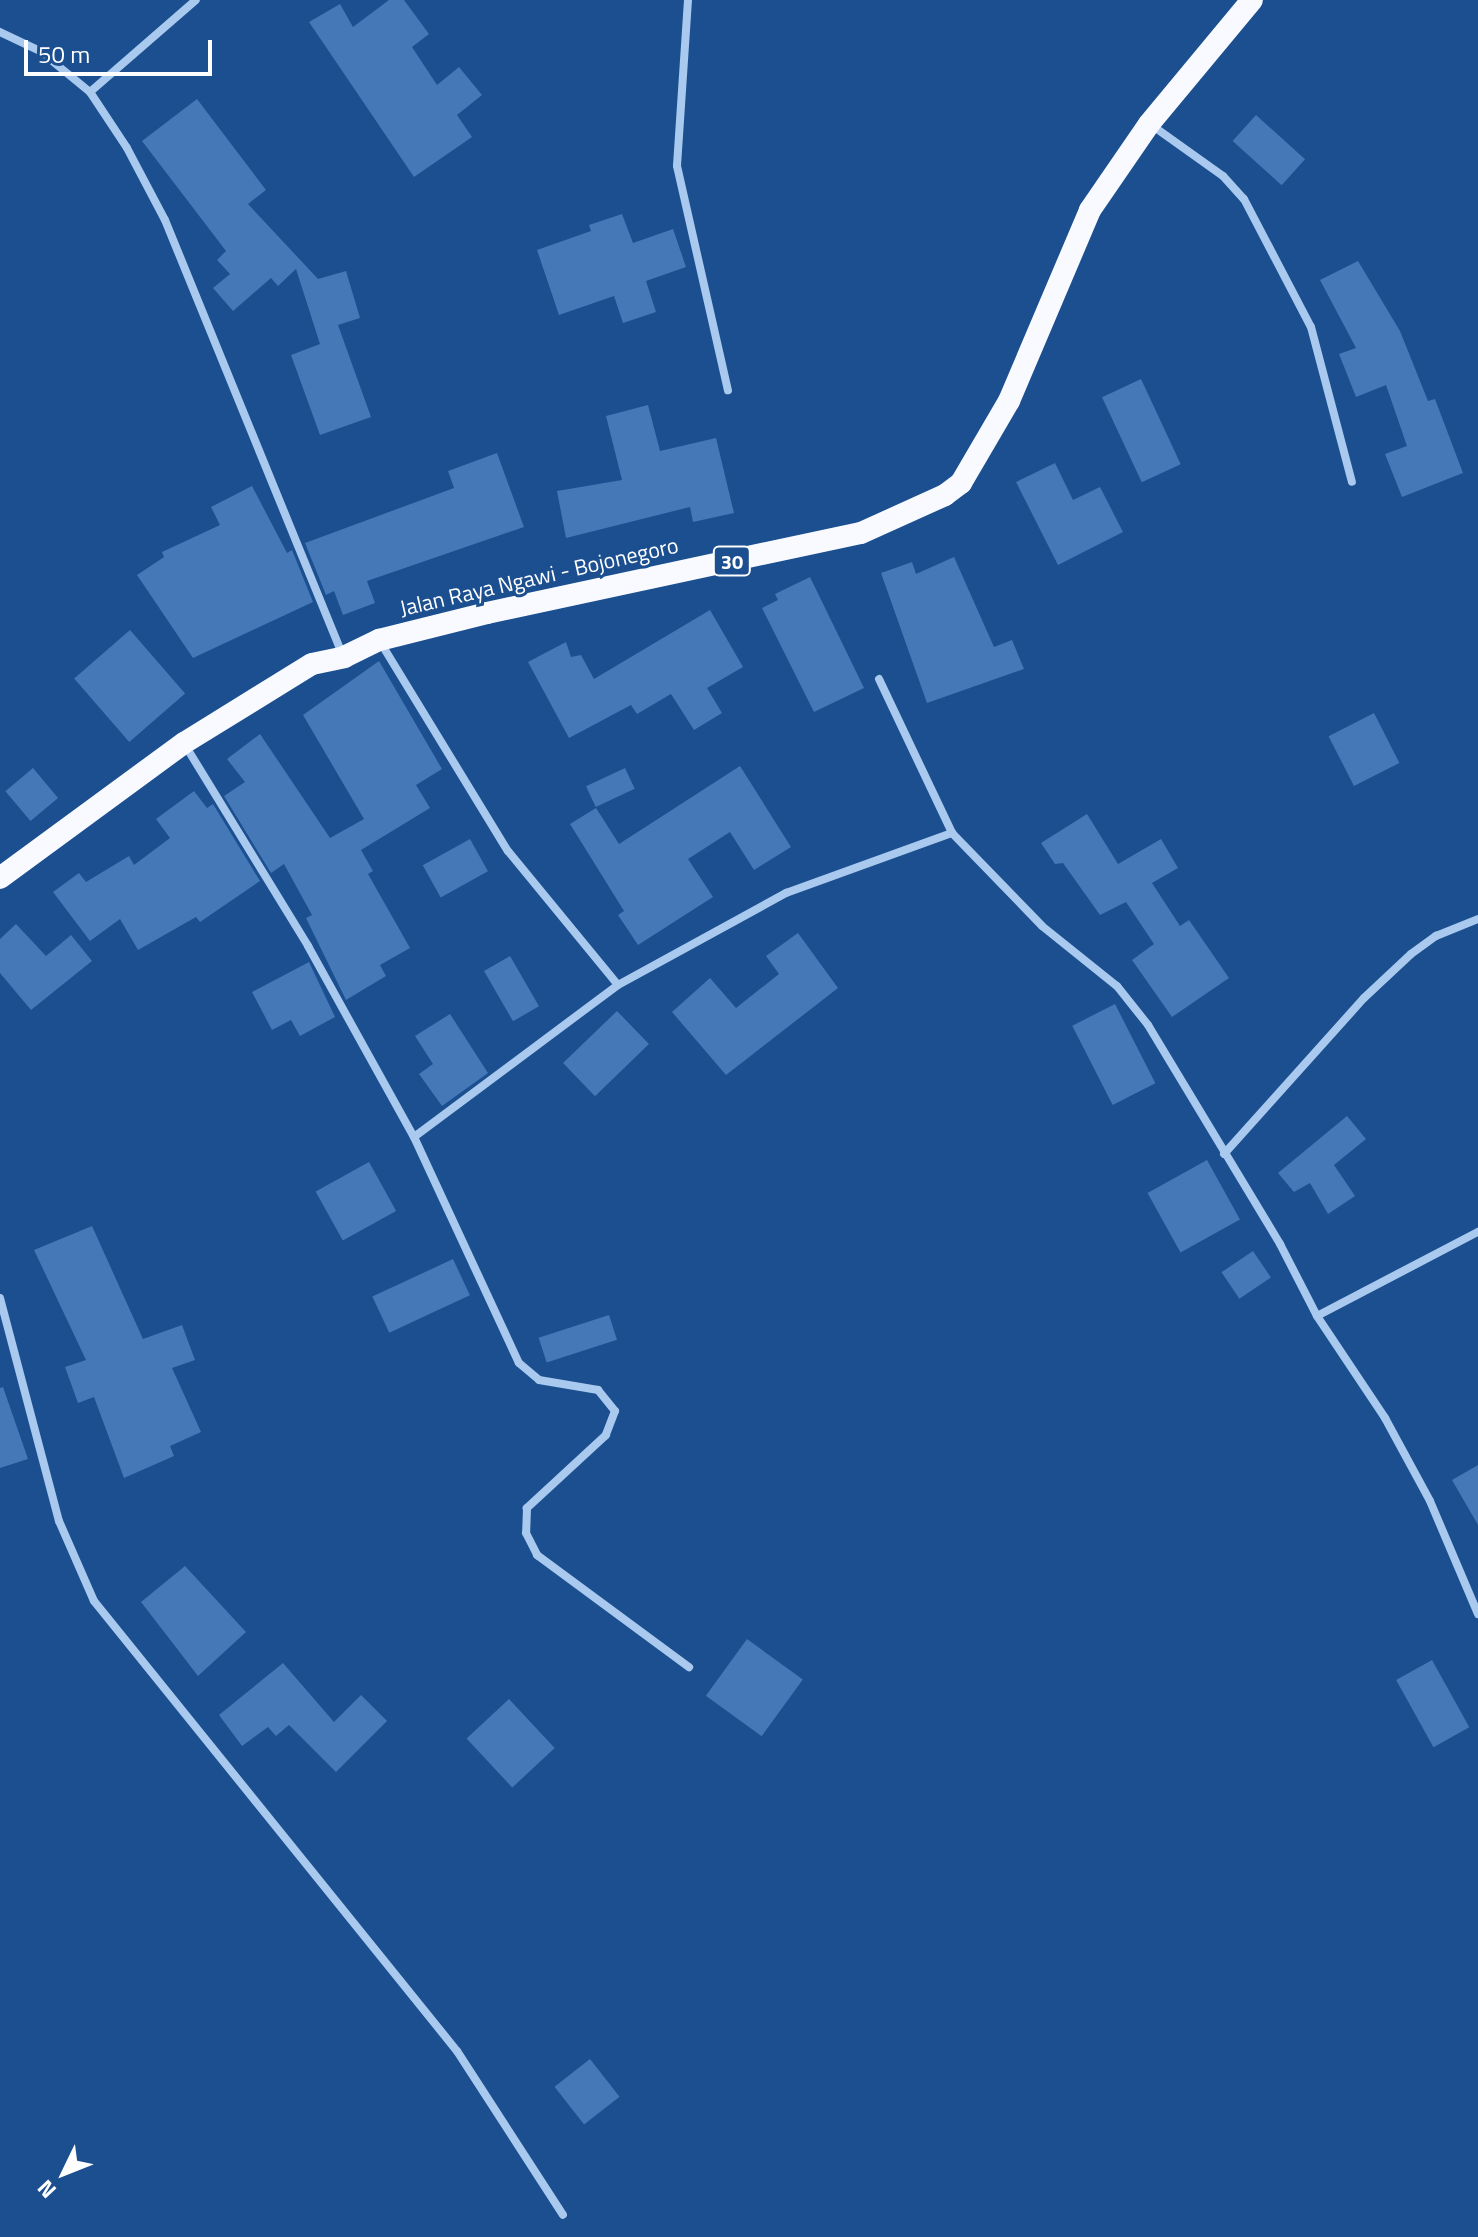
<!DOCTYPE html>
<html>
<head>
<meta charset="utf-8">
<style>
	body { margin:0 }
	#map { position:relative; width:1478px; height:2237px; overflow:hidden; background:#1b4f8f; font-family:"Titillium Web",sans-serif }
	div>[style] { position:absolute }
	.building>* { inset:0; background:#4478b7; transform-origin:0 0 }
	.minor>* { height:8px; margin:-4px; padding:0 4px; transform-origin:4px; border-radius:4px; background:#a9c9ee }
	.trunk>* { height:22px; margin:-11px; padding:0 11px; transform-origin:11px; border-radius:11px; background:#f8faff }
	span { translate:-50% -50%; white-space:nowrap; text-align:center; line-height:1.15; -webkit-text-stroke:6px #1b4f8f; paint-order:stroke }
	.shield-label span { padding:2px 6px; background:#1b4f8f; border:2px solid; border-radius:6px; -webkit-text-stroke-width:0 }
	.shield-label { font-size:20px; color:#fff; font-weight:700 }
	.street-label { font-size:22px; color:#fff }
	.north { position:absolute; left:24px; top:2133px; width:80px; height:80px; -webkit-text-stroke:6px #1b4f8f; paint-order:stroke; rotate:227deg; font-size:22px; font-weight:700; line-height:32px; text-align:center; color:#fff }
	.north::after { content:''; display:block; margin:auto; width:28px; height:36px; background:#fff; clip-path:polygon(50% 0,100% 100%,50% 72%,0 100%) }
	.scale { position:absolute; left:24px; top:40px; width:188px; height:36px; box-sizing:border-box; border:4px solid #fff; border-top:0; padding-left:10px; font-size:24px; line-height:28px; white-space:nowrap; color:#fff; -webkit-text-stroke:6px #1b4f8f; paint-order:stroke }
</style>
</head>
<body>
<div id="map">
	<div class="building">
		<i style="clip-path:polygon(389px 0,404px 0,429px 34px,412px 47px,437px 85px,459px 67px,482px 95px,457px 115px,472px 137px,414px 177px,309px 22px,340px 4px,353px 27px)"></i>
		<i style="clip-path:polygon(197px 99px,266px 190px,248px 204px,318px 279px,346px 271px,360px 318px,338px 325px,371px 417px,320px 435px,291px 355px,320px 344px,296px 269px,278px 286px,271px 278px,233px 311px,213px 288px,230px 274px,217px 260px,226px 251px,142px 141px)"></i>
		<i style="left:1256px;top:115px;width:66px;height:35px;rotate:42deg"></i>
		<i style="clip-path:polygon(622px 214px,633px 243px,673px 229px,686px 267px,646px 281px,656px 312px,623px 323px,614px 296px,559px 315px,537px 250px,591px 231px,589px 225px)"></i>
		<i style="clip-path:polygon(1358px 261px,1400px 331px,1428px 401px,1435px 399px,1463px 473px,1402px 497px,1385px 454px,1407px 446px,1386px 385px,1356px 397px,1339px 354px,1356px 348px,1320px 280px)"></i>
		<i style="left:1141px;top:379px;width:94px;height:43px;rotate:65deg"></i>
		<i style="clip-path:polygon(648px 405px,660px 451px,716px 438px,734px 513px,693px 522px,690px 507px,566px 538px,557px 491px,622px 480px,606px 416px)"></i>
		<i style="clip-path:polygon(497px 453px,524px 527px,367px 581px,375px 603px,343px 615px,334px 591px,326px 595px,305px 543px,454px 488px,448px 471px)"></i>
		<i style="clip-path:polygon(1055px 463px,1073px 500px,1100px 487px,1123px 532px,1058px 565px,1016px 482px)"></i>
		<i style="clip-path:polygon(252px 486px,287px 553px,292px 550px,313px 602px,193px 658px,137px 575px,164px 557px,162px 552px,220px 525px,211px 507px)"></i>
		<i style="clip-path:polygon(954px 557px,994px 647px,1012px 640px,1024px 669px,927px 703px,881px 573px,912px 562px,916px 574px)"></i>
		<i style="clip-path:polygon(810px 577px,864px 688px,814px 712px,762px 608px,778px 600px,775px 594px)"></i>
		<i style="clip-path:polygon(710px 610px,743px 667px,707px 688px,722px 713px,694px 730px,671px 694px,637px 714px,631px 705px,569px 738px,528px 662px,566px 642px,571px 657px,581px 655px,594px 679px)"></i>
		<i style="left:130px;top:630px;width:84px;height:74px;rotate:49deg"></i>
		<i style="clip-path:polygon(379px 661px,442px 769px,416px 785px,430px 808px,361px 850px,373px 871px,368px 874px,410px 948px,380px 965px,386px 976px,346px 1000px,306px 918px,312px 915px,284px 864px,271px 873px,224px 796px,245px 782px,227px 759px,260px 734px,330px 838px,364px 819px,303px 715px)"></i>
		<i style="left:1374px;top:713px;width:56px;height:51px;rotate:63deg"></i>
		<i style="clip-path:polygon(740px 766px,791px 847px,754px 870px,730px 832px,688px 859px,713px 897px,638px 945px,618px 915px,624px 911px,570px 824px,596px 808px,619px 844px)"></i>
		<i style="left:33px;top:768px;width:39px;height:36px;rotate:50deg"></i>
		<i style="left:625px;top:768px;width:23px;height:43px;rotate:65deg"></i>
		<i style="clip-path:polygon(194px 791px,207px 808px,213px 804px,260px 881px,200px 922px,196px 917px,138px 950px,120px 919px,90px 941px,53px 892px,79px 873px,86px 882px,129px 856px,134px 865px,170px 838px,156px 819px)"></i>
		<i style="clip-path:polygon(1087px 814px,1118px 864px,1161px 839px,1178px 868px,1152px 883px,1180px 926px,1189px 920px,1229px 978px,1172px 1017px,1132px 960px,1154px 944px,1126px 902px,1100px 915px,1063px 863px,1055px 864px,1041px 843px)"></i>
		<i style="left:470px;top:839px;width:37px;height:54px;rotate:61deg"></i>
		<i style="clip-path:polygon(16px 924px,46px 956px,71px 935px,92px 961px,31px 1010px,0 973px,0 939px)"></i>
		<i style="clip-path:polygon(798px 933px,838px 988px,726px 1075px,672px 1012px,710px 978px,736px 1008px,779px 974px,766px 956px)"></i>
		<i style="left:510px;top:956px;width:58px;height:30px;rotate:60deg"></i>
		<i style="clip-path:polygon(309px 962px,335px 1017px,300px 1036px,291px 1020px,272px 1030px,252px 992px)"></i>
		<i style="left:1115px;top:1004px;width:89px;height:48px;rotate:63deg"></i>
		<i style="left:617px;top:1011px;width:46px;height:75px;rotate:46deg"></i>
		<i style="clip-path:polygon(450px 1014px,488px 1073px,442px 1106px,419px 1074px,433px 1064px,415px 1036px)"></i>
		<i style="clip-path:polygon(1347px 1116px,1366px 1139px,1334px 1165px,1355px 1196px,1328px 1214px,1310px 1183px,1294px 1192px,1278px 1173px)"></i>
		<i style="left:1207px;top:1160px;width:68px;height:68px;rotate:61deg"></i>
		<i style="left:369px;top:1162px;width:56px;height:61px;rotate:61deg"></i>
		<i style="clip-path:polygon(92px 1226px,143px 1339px,182px 1325px,195px 1360px,172px 1368px,201px 1432px,170px 1446px,174px 1456px,124px 1478px,94px 1397px,78px 1403px,65px 1367px,86px 1360px,34px 1250px)"></i>
		<i style="left:1253px;top:1251px;width:32px;height:38px;rotate:56deg"></i>
		<i style="left:453px;top:1259px;width:40px;height:89px;rotate:65deg"></i>
		<i style="left:609px;top:1315px;width:26px;height:74px;rotate:72deg"></i>
		<i style="clip-path:polygon(3px 1387px,28px 1459px,0 1468px,0 1388px)"></i>
		<i style="clip-path:polygon(1478px 1465px,1478px 1525px,1452px 1480px)"></i>
		<i style="clip-path:polygon(185px 1566px,246px 1632px,198px 1676px,141px 1602px)"></i>
		<i style="left:747px;top:1639px;width:69px;height:70px;rotate:36deg"></i>
		<i style="left:1432px;top:1660px;width:77px;height:41px;rotate:61deg"></i>
		<i style="clip-path:polygon(283px 1663px,334px 1722px,361px 1695px,387px 1721px,336px 1772px,289px 1725px,276px 1736px,268px 1727px,242px 1746px,219px 1715px)"></i>
		<i style="left:509px;top:1699px;width:67px;height:58px;rotate:47deg"></i>
		<i style="left:590px;top:2059px;width:48px;height:45px;rotate:52deg"></i>
	</div>
	<div class="minor">
		<i style="left:688px;top:0;width:166px;rotate:93.8deg"></i>
		<i style="left:677px;top:166px;width:230px;rotate:77.2deg"></i>
		<i style="left:0;top:32px;width:44px;rotate:25.4deg"></i>
		<i style="left:40px;top:51px;width:65px;rotate:39.4deg"></i>
		<i style="left:90px;top:92px;width:67px;rotate:56.5deg"></i>
		<i style="left:127px;top:148px;width:81px;rotate:62.2deg"></i>
		<i style="left:165px;top:220px;width:471px;rotate:67.8deg"></i>
		<i style="left:90px;top:92px;width:140px;rotate:-41deg"></i>
		<i style="left:1150px;top:124px;width:90px;rotate:35.5deg"></i>
		<i style="left:1223px;top:176px;width:31px;rotate:48deg"></i>
		<i style="left:1244px;top:199px;width:144px;rotate:62.4deg"></i>
		<i style="left:1311px;top:327px;width:160px;rotate:75.2deg"></i>
		<i style="left:379px;top:640px;width:247px;rotate:58.6deg"></i>
		<i style="left:508px;top:851px;width:173px;rotate:50.6deg"></i>
		<i style="left:879px;top:679px;width:170px;rotate:64.6deg"></i>
		<i style="left:952px;top:833px;width:129px;rotate:45.9deg"></i>
		<i style="left:1042px;top:926px;width:96px;rotate:38.7deg"></i>
		<i style="left:1117px;top:986px;width:50px;rotate:51.5deg"></i>
		<i style="left:1148px;top:1025px;width:256px;rotate:58.9deg"></i>
		<i style="left:1280px;top:1244px;width:81px;rotate:62.8deg"></i>
		<i style="left:1317px;top:1316px;width:123px;rotate:56.3deg"></i>
		<i style="left:1385px;top:1418px;width:94px;rotate:61.5deg"></i>
		<i style="left:1430px;top:1501px;width:123px;rotate:67deg"></i>
		<i style="left:185px;top:745px;width:236px;rotate:58.5deg"></i>
		<i style="left:308px;top:946px;width:218px;rotate:61deg"></i>
		<i style="left:414px;top:1137px;width:249px;rotate:65.1deg"></i>
		<i style="left:519px;top:1363px;width:26px;rotate:40deg"></i>
		<i style="left:539px;top:1380px;width:60px;rotate:9.6deg"></i>
		<i style="left:598px;top:1390px;width:27px;rotate:51deg"></i>
		<i style="left:615px;top:1411px;width:26px;rotate:111deg"></i>
		<i style="left:606px;top:1435px;width:108px;rotate:137.3deg"></i>
		<i style="left:527px;top:1508px;width:25px;rotate:92deg"></i>
		<i style="left:526px;top:1533px;width:25px;rotate:63deg"></i>
		<i style="left:537px;top:1555px;width:189px;rotate:36.4deg"></i>
		<i style="left:414px;top:1137px;width:254px;rotate:-36.7deg"></i>
		<i style="left:618px;top:985px;width:192px;rotate:-28.7deg"></i>
		<i style="left:786px;top:893px;width:177px;rotate:-19.9deg"></i>
		<i style="left:1224px;top:1154px;width:210px;rotate:-48.1deg"></i>
		<i style="left:1364px;top:998px;width:64px;rotate:-43.1deg"></i>
		<i style="left:1411px;top:954px;width:31px;rotate:-36deg"></i>
		<i style="left:1436px;top:936px;width:45px;rotate:-22deg"></i>
		<i style="left:0;top:1298px;width:231px;rotate:75.2deg"></i>
		<i style="left:59px;top:1521px;width:87px;rotate:66.4deg"></i>
		<i style="left:94px;top:1601px;width:578px;rotate:51.11deg"></i>
		<i style="left:457px;top:2051px;width:195px;rotate:57.1deg"></i>
		<i style="left:1317px;top:1316px;width:182px;rotate:-27.6deg"></i>
	</div>
	<div class="trunk">
		<i style="left:0;top:878px;width:228px;rotate:-36.3deg"></i>
		<i style="left:184px;top:743px;width:150px;rotate:-31.7deg"></i>
		<i style="left:312px;top:664px;width:33px;rotate:-12deg"></i>
		<i style="left:344px;top:657px;width:39px;rotate:-26deg"></i>
		<i style="left:379px;top:640px;width:111px;rotate:-14deg"></i>
		<i style="left:487px;top:613px;width:382px;rotate:-12.1deg"></i>
		<i style="left:861px;top:533px;width:92px;rotate:-24.3deg"></i>
		<i style="left:945px;top:495px;width:20px;rotate:-37deg"></i>
		<i style="left:961px;top:483px;width:95px;rotate:-59.7deg"></i>
		<i style="left:1009px;top:401px;width:207px;rotate:-67deg"></i>
		<i style="left:1090px;top:210px;width:104px;rotate:-55.5deg"></i>
		<i style="left:1149px;top:124px;width:161px;rotate:-50.3deg"></i>
	</div>
	<div class="shield-label">
		<span style="left:732px;top:561px">30</span>
	</div>
	<div class="street-label">
		<span style="left:539px;top:577px;rotate:-13deg">Jalan Raya Ngawi - Bojonegoro</span>
	</div>
	<div class="north">N</div>
	<div class="scale">50 m</div>
</div>
</body>
</html>
